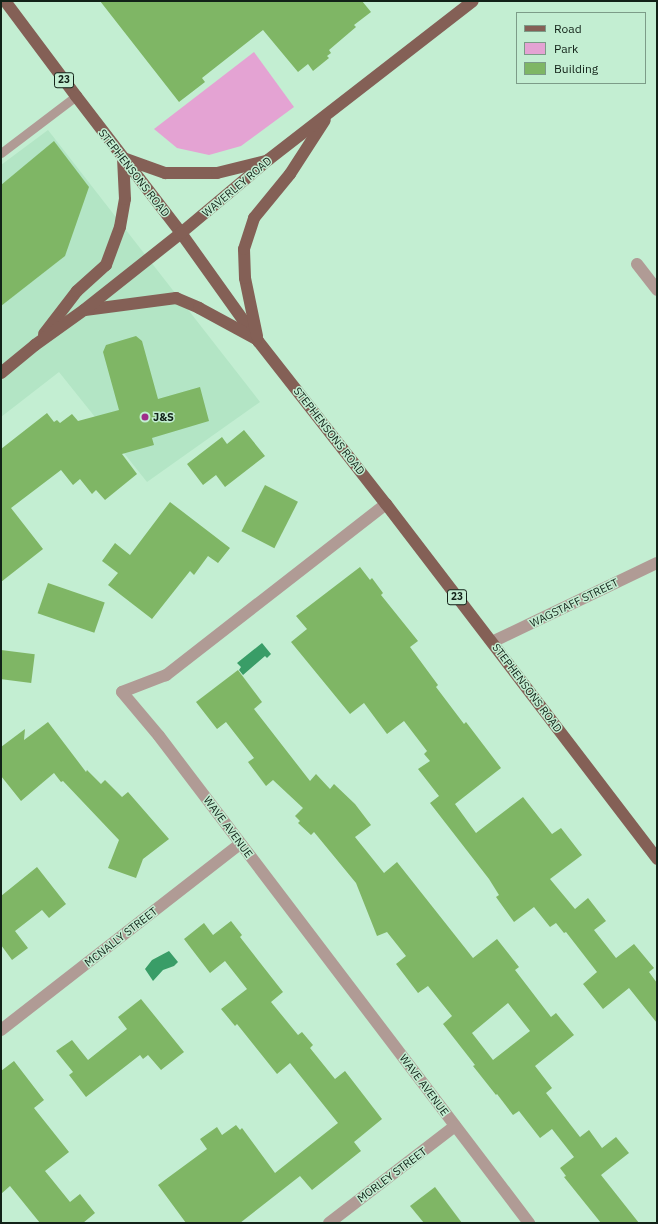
<!DOCTYPE html>
<html>
<head>
<meta charset="utf-8">
<style>
	body { margin:0 }
	#map { position:relative; width:658px; height:1224px; overflow:hidden; background:#c3eed2; font-family:"IBM Plex Sans",sans-serif }
	div>[style] { position:absolute }
	.built>* { inset:0; background:#b3e5c5 }
	.green>* { inset:0; background:#e4a3d3 }
	.water>* { inset:0; background:#399d67 }
	.building>* { inset:0; background:#7fb665; transform-origin:0 0 }
	.service>* { height:9px; margin:-4.5px; padding:0 4.5px; transform-origin:4.5px; border-radius:4.5px; background:#b09b95 }
	.minor>* { height:12px; margin:-6px; padding:0 6px; transform-origin:6px; border-radius:6px; background:#b09b95 }
	.primary>* { height:12px; margin:-6px; padding:0 6px; transform-origin:6px; border-radius:6px; background:#846056 }
	.dots>* { width:11px; height:11px; translate:-50% -50%; box-sizing:border-box; border:2px solid #c3eed2; border-radius:50% }
	span { translate:-50% -50%; white-space:nowrap; text-align:center; line-height:1.15; -webkit-text-stroke:3px #c3eed2; paint-order:stroke }
	.shield-label span { padding:1px 3px; background:#c3eed2; border:1px solid; border-radius:3px; -webkit-text-stroke-width:0 }
	.shield-label { font-size:10px; color:#122218; font-weight:700 }
	.street-label { font-size:11px; color:#122218 }
	.poi-label { font-size:11px; color:#122218; font-weight:700 }
	.left { translate:0 -50%; text-align:left }
	.frame { position:absolute; inset:0; border:2px solid #122218; pointer-events:none }
	.legend { position:absolute; left:516px; top:12px; width:130px; height:72px; box-sizing:border-box; background:#c3eed2; border:1px solid #7c9c88; margin:0; padding:5px 7px; list-style:none; font-size:12px; color:#122218 }
	.legend li { display:flex; align-items:center; gap:8px; height:20px }
	.legend b { width:20px; border:1px solid #7c9c88 }
</style>
</head>
<body>
<div id="map">
	<div class="built">
		<i style="clip-path:polygon(48px 130px,260px 402px,147px 482px,59px 372px,1px 417px,1px 165px)"></i>
	</div>
	<div class="green">
		<i style="clip-path:polygon(254px 52px,294px 107px,241px 146px,209px 155px,177px 148px,154px 129px)"></i>
	</div>
	<div class="water">
		<i style="clip-path:polygon(262px 643px,271px 654px,267px 658px,265px 656px,243px 675px,239px 670px,241px 667px,237px 663px)"></i>
		<i style="clip-path:polygon(169px 951px,178px 962px,174px 966px,163px 970px,153px 981px,145px 969px,152px 960px)"></i>
	</div>
	<div class="building">
		<i style="clip-path:polygon(100px 1px,362px 1px,371px 12px,354px 25px,356px 27px,329px 50px,331px 53px,327px 56px,329px 58px,313px 71px,308px 64px,298px 72px,263px 30px,202px 78px,205px 82px,179px 102px)"></i>
		<i style="clip-path:polygon(54px 141px,89px 187px,65px 256px,1px 306px,1px 185px)"></i>
		<i style="clip-path:polygon(136px 336px,142px 341px,158px 399px,200px 387px,209px 421px,152px 438px,154px 445px,122px 454px,137px 474px,105px 500px,96px 490px,92px 494px,80px 479px,73px 485px,61px 470px,11px 508px,43px 549px,1px 582px,1px 449px,47px 413px,54px 422px,57px 420px,60px 423px,72px 414px,78px 421px,119px 410px,103px 352px,106px 345px)"></i>
		<i style="clip-path:polygon(244px 430px,265px 456px,225px 487px,216px 475px,203px 485px,187px 464px,222px 437px,227px 444px)"></i>
		<i style="left:265px;top:485px;width:37px;height:52px;rotate:27deg"></i>
		<i style="clip-path:polygon(170px 502px,230px 548px,218px 563px,208px 556px,194px 575px,190px 571px,152px 619px,108px 585px,118px 573px,102px 561px,115px 543px,130px 555px)"></i>
		<i style="clip-path:polygon(360px 567px,370px 580px,372px 578px,383px 593px,381px 595px,418px 641px,410px 647px,438px 685px,436px 687px,464px 724px,466px 722px,501px 768px,455px 804px,476px 833px,523px 797px,552px 834px,561px 828px,582px 855px,550px 879px,575px 909px,588px 898px,606px 921px,594px 930px,616px 958px,634px 944px,654px 968px,649px 972px,657px 983px,657px 1023px,629px 988px,603px 1009px,583px 984px,597px 972px,566px 932px,564px 933px,556px 923px,550px 927px,534px 907px,514px 922px,496px 897px,499px 895px,489px 879px,430px 803px,439px 796px,418px 769px,430px 761px,424px 754px,427px 751px,404px 721px,387px 734px,364px 703px,350px 714px,291px 642px,307px 629px,296px 616px)"></i>
		<i style="left:48px;top:583px;width:60px;height:32px;rotate:19deg"></i>
		<i style="left:1px;top:650px;width:34px;height:29px;rotate:7deg"></i>
		<i style="clip-path:polygon(evenodd,238px 670px,262px 702px,254px 709px,310px 781px,316px 774px,330px 789px,334px 784px,355px 804px,371px 825px,355px 837px,384px 873px,397px 862px,473px 958px,497px 939px,519px 967px,515px 970px,551px 1017px,556px 1013px,574px 1035px,535px 1066px,552px 1088px,546px 1093px,580px 1137px,589px 1130px,602px 1148px,616px 1137px,629px 1153px,601px 1175px,639px 1223px,601px 1223px,564px 1177px,566px 1176px,560px 1168px,574px 1157px,552px 1129px,540px 1138px,519px 1111px,513px 1115px,497px 1094px,496px 1095px,473px 1066px,475px 1065px,443px 1024px,452px 1016px,428px 986px,418px 993px,396px 964px,406px 956px,387px 932px,377px 936px,356px 883px,314px 832px,311px 835px,298px 823px,300px 821px,295px 816px,303px 808px,273px 780px,266px 786px,248px 762px,254px 758px,226px 722px,217px 729px,196px 702px,238px 670px,508px 1003px,530px 1031px,493px 1060px,472px 1033px,508px 1003px)"></i>
		<i style="clip-path:polygon(48px 722px,86px 772px,87px 770px,101px 784px,105px 780px,122px 797px,128px 792px,169px 839px,143px 859px,136px 878px,108px 868px,119px 840px,63px 781px,61px 782px,54px 773px,21px 801px,1px 776px,1px 747px,25px 729px,24px 740px)"></i>
		<i style="clip-path:polygon(37px 867px,66px 904px,49px 918px,42px 910px,15px 931px,28px 948px,12px 960px,1px 945px,1px 896px)"></i>
		<i style="clip-path:polygon(231px 921px,242px 935px,240px 937px,283px 992px,271px 1002px,298px 1035px,302px 1032px,313px 1045px,310px 1048px,335px 1079px,345px 1071px,382px 1119px,354px 1142px,361px 1151px,312px 1190px,300px 1176px,240px 1223px,186px 1223px,158px 1185px,207px 1149px,200px 1139px,217px 1127px,222px 1135px,236px 1125px,240px 1130px,242px 1128px,275px 1173px,338px 1123px,290px 1063px,277px 1074px,237px 1024px,235px 1026px,221px 1009px,247px 989px,225px 961px,210px 973px,184px 939px,204px 923px,213px 935px)"></i>
		<i style="clip-path:polygon(141px 999px,184px 1052px,161px 1070px,148px 1055px,143px 1059px,140px 1055px,86px 1097px,69px 1075px,73px 1072px,56px 1051px,72px 1040px,88px 1060px,127px 1029px,118px 1017px)"></i>
		<i style="clip-path:polygon(14px 1061px,44px 1100px,34px 1108px,69px 1152px,45px 1171px,70px 1202px,80px 1194px,95px 1213px,83px 1223px,40px 1223px,10px 1186px,1px 1194px,1px 1071px)"></i>
		<i style="clip-path:polygon(435px 1187px,462px 1223px,424px 1223px,410px 1206px)"></i>
	</div>
	<div class="service">
		<i style="left:1px;top:153px;width:94px;rotate:-37.2deg"></i>
	</div>
	<div class="minor">
		<i style="left:637px;top:264px;width:33px;rotate:52deg"></i>
		<i style="left:386px;top:504px;width:279px;rotate:142.1deg"></i>
		<i style="left:166px;top:675px;width:47px;rotate:158.9deg"></i>
		<i style="left:122px;top:692px;width:57px;rotate:49.9deg"></i>
		<i style="left:159px;top:736px;width:612px;rotate:52.77deg"></i>
		<i style="left:492px;top:642px;width:183px;rotate:-25.6deg"></i>
		<i style="left:1px;top:1030px;width:303px;rotate:-37.9deg"></i>
		<i style="left:329px;top:1223px;width:159px;rotate:-37.6deg"></i>
	</div>
	<div class="primary">
		<i style="left:5px;top:1px;width:119px;rotate:53.2deg"></i>
		<i style="left:76px;top:96px;width:173px;rotate:52.5deg"></i>
		<i style="left:181px;top:233px;width:133px;rotate:54.5deg"></i>
		<i style="left:258px;top:341px;width:207px;rotate:51.9deg"></i>
		<i style="left:386px;top:504px;width:447px;rotate:52.6deg"></i>
		<i style="left:123px;top:158px;width:45px;rotate:19.7deg"></i>
		<i style="left:165px;top:173px;width:52px"></i>
		<i style="left:217px;top:173px;width:50px;rotate:-13.8deg"></i>
		<i style="left:85px;top:310px;width:92px;rotate:-7.5deg"></i>
		<i style="left:176px;top:298px;width:25px;rotate:23deg"></i>
		<i style="left:199px;top:308px;width:65px;rotate:28.5deg"></i>
		<i style="left:44px;top:334px;width:54px;rotate:-52.5deg"></i>
		<i style="left:77px;top:291px;width:39px;rotate:-42deg"></i>
		<i style="left:106px;top:265px;width:40px;rotate:-69.8deg"></i>
		<i style="left:120px;top:227px;width:28px;rotate:-80deg"></i>
		<i style="left:125px;top:199px;width:41px;rotate:-92.8deg"></i>
		<i style="left:257px;top:336px;width:59px;rotate:-101.7deg"></i>
		<i style="left:245px;top:278px;width:29px;rotate:-92deg"></i>
		<i style="left:244px;top:249px;width:33px;rotate:-72deg"></i>
		<i style="left:254px;top:218px;width:57px;rotate:-50.7deg"></i>
		<i style="left:290px;top:174px;width:64px;rotate:-57.1deg"></i>
		<i style="left:1px;top:373px;width:44px;rotate:-39.5deg"></i>
		<i style="left:35px;top:345px;width:60px;rotate:-35.5deg"></i>
		<i style="left:84px;top:310px;width:124px;rotate:-38.4deg"></i>
		<i style="left:181px;top:233px;width:114px;rotate:-40deg"></i>
		<i style="left:268px;top:160px;width:259px;rotate:-37.8deg"></i>
	</div>
	<div class="dots">
		<i style="left:145px;top:417px;background:#9f2d8a"></i>
	</div>
	<div class="shield-label">
		<span style="left:64px;top:80px">23</span>
		<span style="left:457px;top:597px">23</span>
	</div>
	<div class="street-label">
		<span style="left:134px;top:173px;rotate:52deg">STEPHENSONS ROAD</span>
		<span style="left:237px;top:187px;rotate:-40deg">WAVERLEY ROAD</span>
		<span style="left:329px;top:431px;rotate:52deg">STEPHENSONS ROAD</span>
		<span style="left:574px;top:603px;rotate:-26deg">WAGSTAFF STREET</span>
		<span style="left:527px;top:688px;rotate:53deg">STEPHENSONS ROAD</span>
		<span style="left:228px;top:827px;rotate:53deg">WAVE AVENUE</span>
		<span style="left:121px;top:937px;rotate:-38deg">MCNALLY STREET</span>
		<span style="left:424px;top:1085px;rotate:53deg">WAVE AVENUE</span>
		<span style="left:392px;top:1175px;rotate:-37deg">MORLEY STREET</span>
	</div>
	<div class="poi-label">
		<span class="left" style="left:153px;top:417px">J&amp;S</span>
	</div>
	<div class="frame"></div>
	<ul class="legend">
	<li><b style="height:5px;background:#846056"></b>Road</li>
	<li><b style="height:11px;background:#e4a3d3"></b>Park</li>
	<li><b style="height:11px;background:#7fb665"></b>Building</li>
	</ul>
</div>
</body>
</html>
